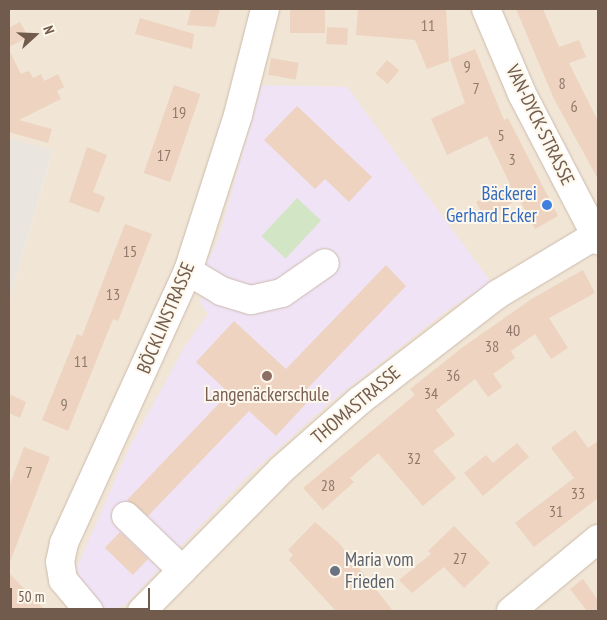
<!DOCTYPE html>
<html>
<head>
<meta charset="utf-8">
<style>
	body { margin:0 }
	#map { position:relative; width:607px; height:620px; overflow:hidden; background:#faf3e6; font-family:"PT Sans Narrow",sans-serif }
	div>[style] { position:absolute }
	.residential>* { inset:0; background:#f1e5d5 }
	.industrial>* { inset:0; background:#ebe5df }
	.education>* { inset:0; background:#f0e3f6 }
	.green>* { inset:0; background:#d2e6c6; transform-origin:0 0 }
	.building>* { inset:0; background:#edd3c0; transform-origin:0 0 }
	.roads { filter:drop-shadow(0 0 1px #cbbbad) drop-shadow(0 0 1px #cbbbad) }
	.minor>* { height:28px; margin:-14px; padding:0 14px; transform-origin:14px; border-radius:14px; background:#fff }
	.dots>* { width:14px; height:14px; translate:-50% -50%; box-sizing:border-box; border:2px solid #fdf7ec; border-radius:50% }
	span { translate:-50% -50%; white-space:nowrap; text-align:center; line-height:1.15; -webkit-text-stroke:4px #fdf7ec; paint-order:stroke }
	.number-label { font-size:16px; color:#90796a }
	.number-label span { -webkit-text-stroke-width:0 }
	.street-label { font-size:19px; color:#715b4d }
	.shop-label { font-size:19px; color:#366cbe }
	.right { translate:-100% -50%; text-align:right }
	.education-label { font-size:19px; color:#785e54 }
	.worship-label { font-size:19px; color:#5b616d }
	.left { translate:0 -50%; text-align:left }
	.frame { position:absolute; inset:0; border:10px solid #715b4d; pointer-events:none }
	.north { position:absolute; left:10px; top:10px; width:50px; height:50px; -webkit-text-stroke:4px #fdf7ec; paint-order:stroke; rotate:70deg; font-size:14px; font-weight:700; line-height:20px; text-align:center; color:#715b4d }
	.north::after { content:''; display:block; margin:auto; width:18px; height:22px; background:#715b4d; clip-path:polygon(50% 0,100% 100%,50% 72%,0 100%) }
	.scale { position:absolute; left:10px; top:588px; width:140px; height:22px; box-sizing:border-box; border:2px solid #715b4d; border-top:0; padding-left:6px; font-size:15px; line-height:18px; white-space:nowrap; color:#715b4d; -webkit-text-stroke:4px #fdf7ec; paint-order:stroke }
</style>
</head>
<body>
<div id="map">
	<div class="residential">
		<i style="clip-path:polygon(9px 9px,598px 9px,598px 611px,9px 611px,9px 301px,53px 151px,9px 138px)"></i>
	</div>
	<div class="industrial">
		<i style="clip-path:polygon(9px 138px,53px 150px,9px 301px)"></i>
	</div>
	<div class="education">
		<i style="clip-path:polygon(262px 85px,347px 87px,491px 282px,449px 309px,327px 405px,247px 477px,125px 605px,112px 610px,101px 607px,81px 584px,77px 567px,130px 446px,185px 346px,208px 314px,199px 301px,217px 284px,203px 270px,218px 240px)"></i>
	</div>
	<div class="green">
		<i style="left:297px;top:198px;width:33px;height:52px;rotate:43deg"></i>
	</div>
	<div class="building">
		<i style="clip-path:polygon(191px 9px,220px 9px,215px 27px,187px 25px)"></i>
		<i style="left:290px;top:9px;width:35px;height:24px"></i>
		<i style="clip-path:polygon(358px 9px,446px 9px,449px 61px,427px 69px,415px 40px,356px 35px)"></i>
		<i style="clip-path:polygon(516px 9px,543px 9px,559px 47px,579px 40px,586px 57px,569px 63px,598px 121px,598px 179px,554px 99px)"></i>
		<i style="clip-path:polygon(140px 18px,194px 34px,192px 49px,135px 34px)"></i>
		<i style="clip-path:polygon(20px 22px,28px 37px,9px 47px,9px 28px)"></i>
		<i style="left:327px;top:27px;width:21px;height:17px;rotate:3deg"></i>
		<i style="clip-path:polygon(475px 49px,504px 120px,508px 118px,558px 216px,535px 229px,519px 199px,485px 218px,476px 202px,510px 184px,487px 136px,447px 155px,431px 119px,465px 103px,450px 59px)"></i>
		<i style="clip-path:polygon(9px 50px,21px 74px,29px 71px,33px 78px,41px 74px,44px 81px,58px 74px,64px 87px,57px 91px,61px 99px,19px 120px,52px 129px,48px 143px,9px 132px)"></i>
		<i style="left:271px;top:58px;width:28px;height:17px;rotate:10deg"></i>
		<i style="left:387px;top:60px;width:16px;height:18px;rotate:40deg"></i>
		<i style="left:174px;top:85px;width:28px;height:93px;rotate:19deg"></i>
		<i style="clip-path:polygon(297px 106px,372px 177px,349px 202px,325px 179px,315px 189px,264px 140px)"></i>
		<i style="clip-path:polygon(87px 147px,107px 155px,93px 192px,105px 197px,99px 213px,69px 202px)"></i>
		<i style="clip-path:polygon(125px 224px,152px 234px,118px 321px,113px 319px,68px 431px,42px 420px,77px 334px,82px 336px)"></i>
		<i style="clip-path:polygon(386px 265px,406px 286px,307px 389px,314px 395px,276px 436px,249px 411px,148px 516px,127px 500px,229px 393px,196px 362px,234px 321px,286px 369px)"></i>
		<i style="clip-path:polygon(583px 270px,595px 293px,549px 318px,568px 348px,551px 359px,535px 334px,511px 351px,515px 358px,493px 374px,502px 387px,488px 397px,475px 379px,436px 410px,455px 435px,433px 451px,456px 478px,423px 506px,378px 453px,350px 478px,354px 482px,323px 510px,303px 488px,415px 395px,410px 389px,463px 347px,533px 298px)"></i>
		<i style="clip-path:polygon(9px 394px,26px 402px,20px 418px,9px 413px)"></i>
		<i style="clip-path:polygon(575px 430px,588px 448px,598px 441px,598px 498px,534px 547px,515px 523px,574px 478px,551px 448px)"></i>
		<i style="clip-path:polygon(517px 443px,529px 457px,483px 496px,464px 473px,486px 455px,493px 463px)"></i>
		<i style="clip-path:polygon(24px 447px,50px 457px,10px 562px,9px 487px)"></i>
		<i style="clip-path:polygon(315px 522px,339px 543px,393px 611px,336px 611px,289px 560px,293px 555px,288px 550px)"></i>
		<i style="clip-path:polygon(454px 526px,490px 563px,464px 588px,444px 567px,412px 593px,399px 580px,431px 554px,428px 551px)"></i>
		<i style="left:120px;top:532px;width:39px;height:22px;rotate:44deg"></i>
		<i style="clip-path:polygon(9px 573px,46px 611px,9px 611px)"></i>
		<i style="clip-path:polygon(583px 579px,598px 600px,598px 611px,587px 611px,570px 589px)"></i>
	</div>
	<div class="roads">
		<div class="minor">
			<i style="left:486px;top:9px;width:92px;rotate:67deg"></i>
			<i style="left:522px;top:94px;width:165px;rotate:62.5deg"></i>
			<i style="left:188px;top:271px;width:39px;rotate:31deg"></i>
			<i style="left:221px;top:291px;width:31px;rotate:17deg"></i>
			<i style="left:251px;top:300px;width:32px;rotate:-13deg"></i>
			<i style="left:282px;top:293px;width:52px;rotate:-34.9deg"></i>
			<i style="left:126px;top:516px;width:78px;rotate:44deg"></i>
			<i style="left:89px;top:611px;width:40px;rotate:-130deg"></i>
			<i style="left:63px;top:580px;width:18px;rotate:-99deg"></i>
			<i style="left:60px;top:562px;width:19px;rotate:-78deg"></i>
			<i style="left:64px;top:543px;width:299px;rotate:-65.5deg"></i>
			<i style="left:188px;top:271px;width:164px;rotate:-72.2deg"></i>
			<i style="left:238px;top:115px;width:109px;rotate:-75.7deg"></i>
			<i style="left:142px;top:611px;width:199px;rotate:-45.4deg"></i>
			<i style="left:282px;top:469px;width:103px;rotate:-41.4deg"></i>
			<i style="left:359px;top:401px;width:175px;rotate:-37.6deg"></i>
			<i style="left:498px;top:294px;width:117px;rotate:-31deg"></i>
			<i style="left:511px;top:611px;width:113px;rotate:-39.6deg"></i>
		</div>
	</div>
	<div class="dots">
		<i style="left:547px;top:205px;background:#3f7fe0"></i>
		<i style="left:267px;top:376px;background:#8d6e63"></i>
		<i style="left:335px;top:571px;background:#6b7280"></i>
	</div>
	<div class="number-label">
		<span style="left:428px;top:25px">11</span>
		<span style="left:467px;top:66px">9</span>
		<span style="left:562px;top:83px">8</span>
		<span style="left:476px;top:88px">7</span>
		<span style="left:574px;top:106px">6</span>
		<span style="left:179px;top:112px">19</span>
		<span style="left:501px;top:135px">5</span>
		<span style="left:164px;top:155px">17</span>
		<span style="left:512px;top:159px">3</span>
		<span style="left:130px;top:251px">15</span>
		<span style="left:113px;top:294px">13</span>
		<span style="left:513px;top:330px">40</span>
		<span style="left:492px;top:346px">38</span>
		<span style="left:81px;top:361px">11</span>
		<span style="left:453px;top:375px">36</span>
		<span style="left:431px;top:393px">34</span>
		<span style="left:64px;top:404px">9</span>
		<span style="left:414px;top:458px">32</span>
		<span style="left:29px;top:472px">7</span>
		<span style="left:328px;top:485px">28</span>
		<span style="left:578px;top:493px">33</span>
		<span style="left:556px;top:511px">31</span>
		<span style="left:460px;top:558px">27</span>
	</div>
	<div class="street-label">
		<span style="left:540px;top:125px;rotate:64deg">VAN-DYCK-STRASSE</span>
		<span style="left:166px;top:318px;rotate:-67deg">BÖCKLINSTRASSE</span>
		<span style="left:356px;top:405px;rotate:-40deg">THOMASTRASSE</span>
	</div>
	<div class="shop-label">
		<span class="right" style="left:537px;top:205px">Bäckerei<br>Gerhard Ecker</span>
	</div>
	<div class="education-label">
		<span style="left:267px;top:395px">Langenäckerschule</span>
	</div>
	<div class="worship-label">
		<span class="left" style="left:345px;top:571px">Maria vom<br>Frieden</span>
	</div>
	<div class="frame"></div>
	<div class="north">N</div>
	<div class="scale">50 m</div>
</div>
</body>
</html>
